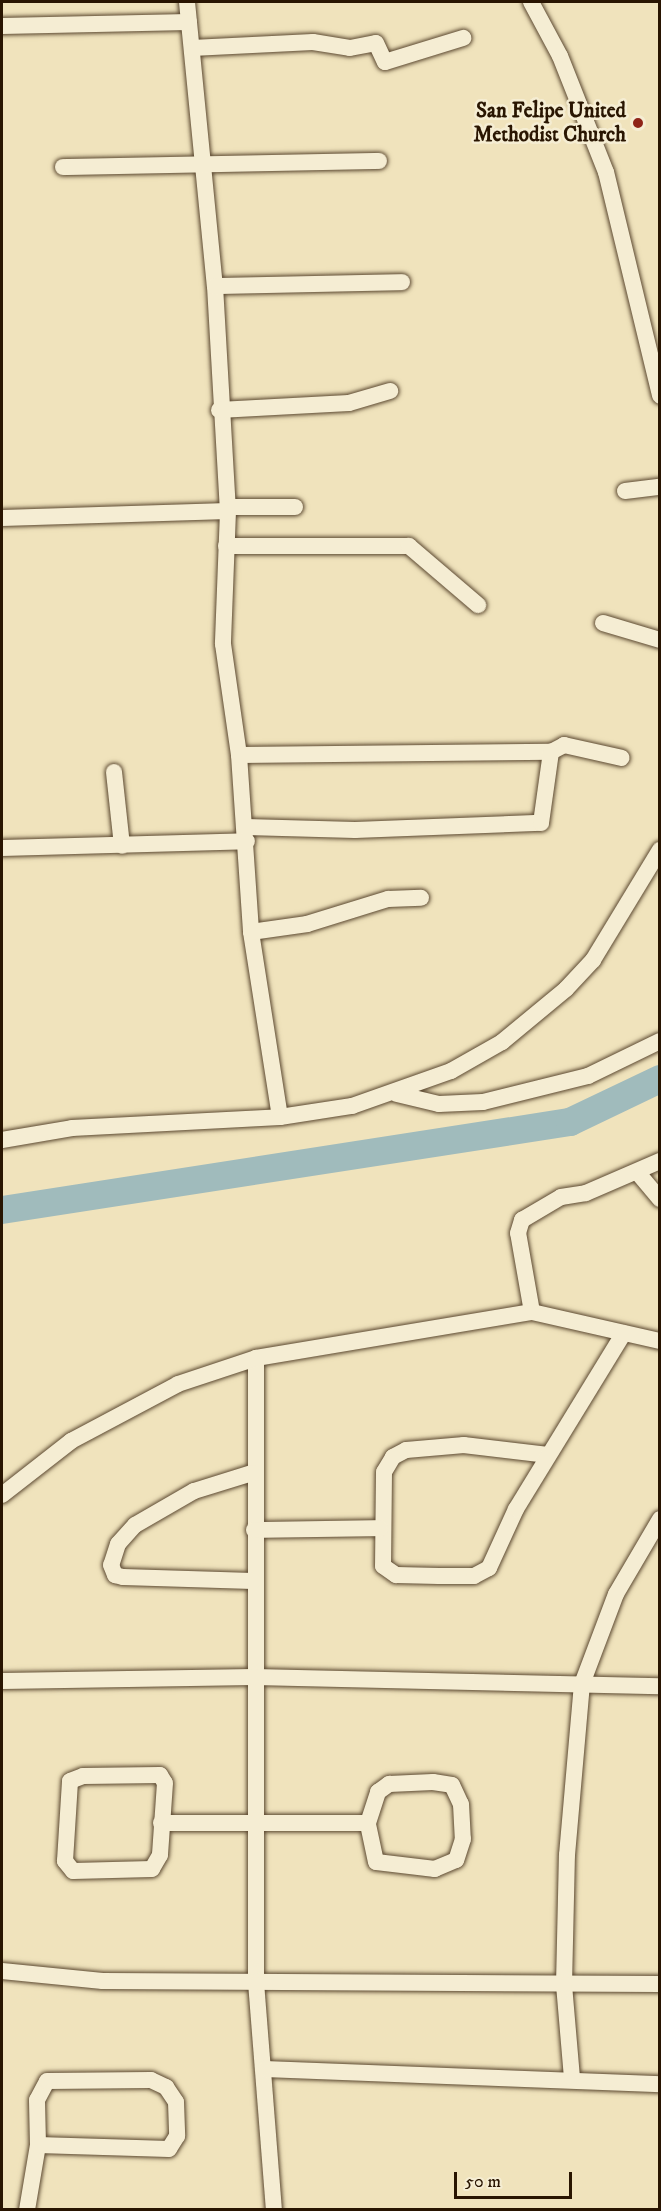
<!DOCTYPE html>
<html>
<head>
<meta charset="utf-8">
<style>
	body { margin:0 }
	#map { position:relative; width:661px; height:2211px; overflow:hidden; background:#f0e3bc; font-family:"IM FELL DW Pica",serif }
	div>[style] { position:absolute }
	.river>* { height:28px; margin:-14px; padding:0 14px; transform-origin:14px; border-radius:14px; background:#a0bbbc }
	.roads { filter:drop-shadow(0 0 2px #5b4830) drop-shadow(0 0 2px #5b4830) }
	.minor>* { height:16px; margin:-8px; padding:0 8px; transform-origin:8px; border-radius:8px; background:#f5edd3 }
	.dots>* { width:16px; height:16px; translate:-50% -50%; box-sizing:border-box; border:3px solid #f5edd3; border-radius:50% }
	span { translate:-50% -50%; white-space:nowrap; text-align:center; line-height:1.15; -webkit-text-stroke:5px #f5edd3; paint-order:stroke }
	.poi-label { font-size:21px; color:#291501; font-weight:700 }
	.right { translate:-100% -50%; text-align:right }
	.frame { position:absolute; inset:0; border:3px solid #291501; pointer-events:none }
	.scale { position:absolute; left:454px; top:2172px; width:118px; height:27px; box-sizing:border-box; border:3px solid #291501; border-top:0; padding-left:8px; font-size:18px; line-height:21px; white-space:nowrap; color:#291501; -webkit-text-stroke:4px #f5edd3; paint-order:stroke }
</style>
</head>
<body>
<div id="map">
	<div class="river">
		<i style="left:2px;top:1210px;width:575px;rotate:-8.81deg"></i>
		<i style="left:570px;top:1122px;width:100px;rotate:-25.5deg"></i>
	</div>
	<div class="roads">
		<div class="minor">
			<i style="left:187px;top:2px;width:285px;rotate:84.4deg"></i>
			<i style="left:215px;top:286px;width:225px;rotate:86.7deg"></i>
			<i style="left:228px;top:511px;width:133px;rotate:92.2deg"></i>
			<i style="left:223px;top:644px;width:112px;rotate:81.8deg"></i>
			<i style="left:239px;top:755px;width:177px;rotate:86.1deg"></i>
			<i style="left:251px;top:932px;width:187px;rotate:81.1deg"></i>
			<i style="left:531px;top:2px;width:61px;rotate:61.8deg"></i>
			<i style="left:560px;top:56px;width:125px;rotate:68.4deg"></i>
			<i style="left:606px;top:172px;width:230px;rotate:76.4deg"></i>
			<i style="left:2px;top:26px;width:187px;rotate:-1.2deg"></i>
			<i style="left:192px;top:48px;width:121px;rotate:-2.8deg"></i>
			<i style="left:313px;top:42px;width:37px;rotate:9deg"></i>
			<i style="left:350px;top:48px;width:26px;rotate:-11deg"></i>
			<i style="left:376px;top:43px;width:21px;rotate:65deg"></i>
			<i style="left:385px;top:62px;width:82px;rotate:-17.1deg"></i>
			<i style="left:63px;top:167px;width:316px;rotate:-1.1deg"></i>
			<i style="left:215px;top:286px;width:187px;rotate:-1.2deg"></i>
			<i style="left:219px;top:410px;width:130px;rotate:-3.1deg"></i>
			<i style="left:349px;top:403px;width:43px;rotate:-16.3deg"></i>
			<i style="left:625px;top:491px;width:35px;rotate:-7deg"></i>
			<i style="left:228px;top:507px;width:67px"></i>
			<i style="left:2px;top:518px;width:226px;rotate:-1.8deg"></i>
			<i style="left:226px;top:546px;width:183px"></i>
			<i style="left:409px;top:546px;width:91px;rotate:40.5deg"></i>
			<i style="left:603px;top:623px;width:59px;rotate:16.6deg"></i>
			<i style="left:239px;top:755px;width:312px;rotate:-0.6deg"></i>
			<i style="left:551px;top:752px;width:15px;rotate:-28deg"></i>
			<i style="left:564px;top:745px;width:59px;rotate:12.6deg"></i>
			<i style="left:114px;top:772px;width:74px;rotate:83.8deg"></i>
			<i style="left:246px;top:827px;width:109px;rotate:1.6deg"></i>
			<i style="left:355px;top:830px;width:186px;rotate:-2.2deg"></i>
			<i style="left:541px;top:823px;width:72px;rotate:-82deg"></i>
			<i style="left:2px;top:848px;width:245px;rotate:-1.6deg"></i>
			<i style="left:251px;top:932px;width:57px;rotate:-8.1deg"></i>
			<i style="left:307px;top:924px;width:85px;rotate:-17.2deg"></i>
			<i style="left:388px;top:899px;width:33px;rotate:-2deg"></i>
			<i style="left:397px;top:1094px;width:43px;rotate:13.4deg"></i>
			<i style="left:439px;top:1104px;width:44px;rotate:-2.6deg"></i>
			<i style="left:483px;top:1102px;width:108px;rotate:-13.9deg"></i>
			<i style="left:588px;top:1076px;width:80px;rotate:-25.9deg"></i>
			<i style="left:2px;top:1140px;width:71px;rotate:-9.7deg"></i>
			<i style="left:72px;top:1128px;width:208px;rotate:-3deg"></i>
			<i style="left:280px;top:1117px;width:73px;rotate:-8.7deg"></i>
			<i style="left:352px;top:1106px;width:105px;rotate:-19.5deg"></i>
			<i style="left:451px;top:1071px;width:59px;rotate:-29.6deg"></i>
			<i style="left:502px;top:1042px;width:83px;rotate:-39.6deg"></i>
			<i style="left:566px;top:989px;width:40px;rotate:-47deg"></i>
			<i style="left:593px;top:960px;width:129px;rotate:-58.7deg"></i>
			<i style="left:638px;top:1173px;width:34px;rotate:50deg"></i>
			<i style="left:532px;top:1312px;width:80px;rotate:-100deg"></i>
			<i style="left:518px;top:1233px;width:14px;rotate:-73deg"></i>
			<i style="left:522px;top:1220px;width:45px;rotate:-30.5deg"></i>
			<i style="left:561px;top:1197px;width:25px;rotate:-9deg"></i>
			<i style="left:586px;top:1193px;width:81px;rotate:-23.4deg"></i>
			<i style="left:256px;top:1358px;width:624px;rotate:90deg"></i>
			<i style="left:256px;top:1982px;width:229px;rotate:85.5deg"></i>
			<i style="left:548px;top:1455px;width:85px;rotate:-173.2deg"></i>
			<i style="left:464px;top:1445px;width:58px;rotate:175.1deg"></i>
			<i style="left:406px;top:1450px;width:15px;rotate:152deg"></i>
			<i style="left:393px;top:1457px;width:17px;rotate:121deg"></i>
			<i style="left:384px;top:1472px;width:94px;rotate:90.6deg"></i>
			<i style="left:383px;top:1566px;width:16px;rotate:35deg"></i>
			<i style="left:396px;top:1575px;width:43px;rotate:1.3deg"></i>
			<i style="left:439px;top:1576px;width:35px"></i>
			<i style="left:474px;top:1576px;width:17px;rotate:-28deg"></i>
			<i style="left:489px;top:1568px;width:65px;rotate:-65.4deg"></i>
			<i style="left:516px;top:1509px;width:206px;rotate:-58.5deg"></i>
			<i style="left:252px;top:1473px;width:61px;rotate:162.8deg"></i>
			<i style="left:194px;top:1491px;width:68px;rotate:150deg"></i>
			<i style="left:135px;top:1525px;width:25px;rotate:132deg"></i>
			<i style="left:118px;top:1544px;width:22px;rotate:108deg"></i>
			<i style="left:111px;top:1565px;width:11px;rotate:68deg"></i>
			<i style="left:115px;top:1575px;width:8px;rotate:14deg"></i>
			<i style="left:123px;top:1577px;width:130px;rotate:1.8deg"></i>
			<i style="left:2px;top:1495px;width:88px;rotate:-38deg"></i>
			<i style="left:71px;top:1441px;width:121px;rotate:-28deg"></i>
			<i style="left:178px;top:1384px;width:82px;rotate:-18.4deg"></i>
			<i style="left:256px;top:1358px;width:280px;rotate:-9.5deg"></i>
			<i style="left:532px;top:1312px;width:131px;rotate:12.8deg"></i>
			<i style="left:254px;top:1530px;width:126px;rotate:-0.9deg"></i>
			<i style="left:2px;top:1681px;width:252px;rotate:-0.9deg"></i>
			<i style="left:254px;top:1677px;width:406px;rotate:1.3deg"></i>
			<i style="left:160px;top:1775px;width:9px;rotate:58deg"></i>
			<i style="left:165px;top:1783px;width:72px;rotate:94deg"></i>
			<i style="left:160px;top:1855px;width:16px;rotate:120deg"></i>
			<i style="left:152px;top:1869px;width:79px;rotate:178.5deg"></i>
			<i style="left:73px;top:1871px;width:13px;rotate:-129deg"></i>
			<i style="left:65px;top:1861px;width:80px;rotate:-86.4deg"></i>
			<i style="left:70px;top:1781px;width:14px;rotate:-21deg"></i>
			<i style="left:83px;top:1776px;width:77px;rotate:-0.7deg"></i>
			<i style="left:433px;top:1782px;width:19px;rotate:9deg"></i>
			<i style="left:452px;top:1785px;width:21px;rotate:65deg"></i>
			<i style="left:461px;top:1804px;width:35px;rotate:87deg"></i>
			<i style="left:463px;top:1839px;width:22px;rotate:108deg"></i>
			<i style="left:456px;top:1860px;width:23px;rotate:157deg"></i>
			<i style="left:435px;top:1869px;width:59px;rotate:-173.2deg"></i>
			<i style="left:376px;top:1862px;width:40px;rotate:-102deg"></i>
			<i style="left:368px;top:1823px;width:33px;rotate:-72deg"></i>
			<i style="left:378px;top:1792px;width:14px;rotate:-36deg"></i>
			<i style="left:389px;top:1784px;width:44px;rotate:-2.6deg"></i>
			<i style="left:161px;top:1823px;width:207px"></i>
			<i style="left:2px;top:1971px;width:101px;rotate:5.7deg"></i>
			<i style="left:103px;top:1981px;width:557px;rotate:0.31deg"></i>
			<i style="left:266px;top:2069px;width:394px;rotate:2.2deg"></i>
			<i style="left:572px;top:2078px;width:93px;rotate:-94.9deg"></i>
			<i style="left:564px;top:1985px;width:130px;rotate:-88.7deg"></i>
			<i style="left:567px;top:1855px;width:172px;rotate:-85deg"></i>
			<i style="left:582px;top:1684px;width:96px;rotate:-69.3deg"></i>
			<i style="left:616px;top:1594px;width:87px;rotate:-59.6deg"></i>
			<i style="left:27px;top:2210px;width:66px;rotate:-80.4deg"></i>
			<i style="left:38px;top:2145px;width:45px;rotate:-91.3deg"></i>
			<i style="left:37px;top:2100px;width:21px;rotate:-62deg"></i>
			<i style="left:47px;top:2081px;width:104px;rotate:-0.6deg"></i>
			<i style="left:151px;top:2080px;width:17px;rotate:25deg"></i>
			<i style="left:166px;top:2087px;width:18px;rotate:56deg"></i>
			<i style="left:176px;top:2102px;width:34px;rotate:88deg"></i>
			<i style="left:177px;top:2136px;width:15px;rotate:122deg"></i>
			<i style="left:169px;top:2149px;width:131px;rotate:-178.3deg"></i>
		</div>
	</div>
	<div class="dots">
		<i style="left:638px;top:123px;background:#8f2418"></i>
	</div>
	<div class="poi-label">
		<span class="right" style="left:626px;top:123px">San Felipe United<br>Methodist Church</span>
	</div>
	<div class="frame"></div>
	<div class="scale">50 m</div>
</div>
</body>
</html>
